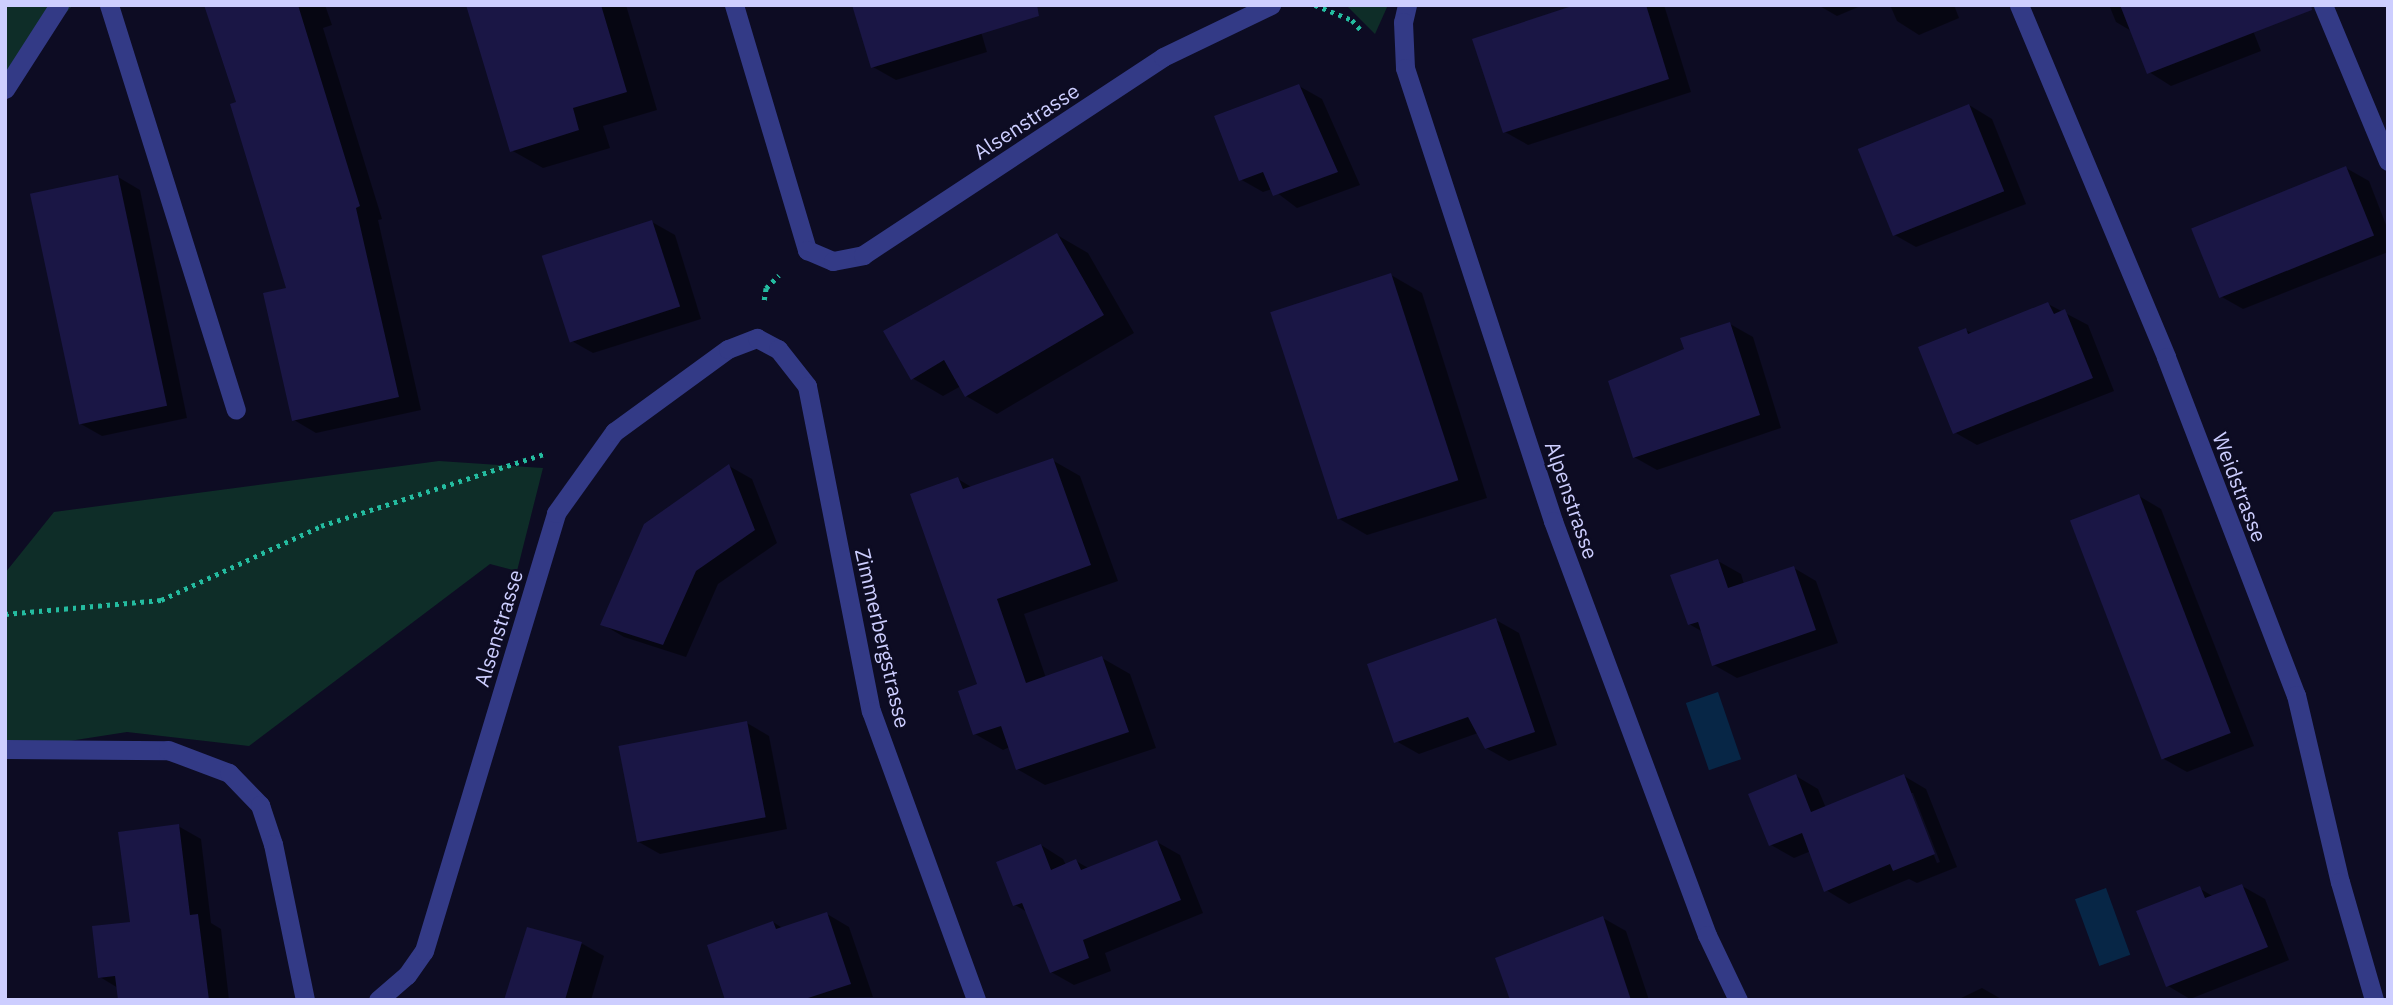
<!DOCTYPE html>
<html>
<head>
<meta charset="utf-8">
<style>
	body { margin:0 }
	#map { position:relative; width:2393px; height:1005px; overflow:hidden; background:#0d0c23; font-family:"IBM Plex Sans",sans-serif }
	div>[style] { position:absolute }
	.green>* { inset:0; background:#0e2d28 }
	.water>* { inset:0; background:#072646; transform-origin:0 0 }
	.shadow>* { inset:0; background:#0007 }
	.building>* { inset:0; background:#1a1645; transform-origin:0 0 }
	.path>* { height:4.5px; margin-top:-2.25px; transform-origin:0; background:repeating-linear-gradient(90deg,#24bca0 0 3.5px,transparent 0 8.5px) }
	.service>* { height:19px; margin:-9.5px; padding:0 9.5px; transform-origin:9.5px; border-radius:9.5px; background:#333a86 }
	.minor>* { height:19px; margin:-9.5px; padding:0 9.5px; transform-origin:9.5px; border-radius:9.5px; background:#333a86 }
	span { translate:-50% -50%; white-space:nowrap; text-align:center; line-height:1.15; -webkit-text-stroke:5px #0d0c23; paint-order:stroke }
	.street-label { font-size:21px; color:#cdceff }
	.frame { position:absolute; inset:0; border:7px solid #cdceff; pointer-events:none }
</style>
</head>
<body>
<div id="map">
	<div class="green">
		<i style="clip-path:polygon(5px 5px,73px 5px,5px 81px)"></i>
		<i style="clip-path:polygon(1346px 5px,1388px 5px,1375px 34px)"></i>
		<i style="clip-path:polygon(439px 461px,543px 468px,517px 571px,490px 564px,249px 746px,127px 732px,5px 751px,5px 573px,54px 512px)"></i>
	</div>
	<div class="water">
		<i style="left:1718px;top:692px;width:71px;height:34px;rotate:71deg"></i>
		<i style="left:2106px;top:888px;width:71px;height:33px;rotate:70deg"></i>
	</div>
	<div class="shadow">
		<i style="clip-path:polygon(205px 5px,325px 5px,332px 25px,323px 28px,382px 219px,378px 220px,421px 410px,316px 433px,294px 420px,288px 289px,238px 103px)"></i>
		<i style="clip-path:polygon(486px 5px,626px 5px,657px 110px,603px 126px,610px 148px,543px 168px,511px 150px)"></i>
		<i style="clip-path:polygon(973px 5px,987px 52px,896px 80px,873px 67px)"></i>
		<i style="clip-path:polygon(1581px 5px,1664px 5px,1691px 92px,1528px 145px,1505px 132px)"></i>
		<i style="clip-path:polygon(1818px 5px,1863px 5px,1837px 16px)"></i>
		<i style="clip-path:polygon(1890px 5px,1954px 5px,1959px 18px,1919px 35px,1897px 21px)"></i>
		<i style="clip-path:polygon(2109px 5px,2243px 5px,2261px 51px,2171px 86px,2149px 72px,2133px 32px,2116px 22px)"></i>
		<i style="clip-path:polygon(1299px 86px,1322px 99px,1360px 185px,1297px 208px,1272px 189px,1263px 192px,1240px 179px)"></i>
		<i style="clip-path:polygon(1969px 105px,1992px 119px,2026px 204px,1916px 247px,1893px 234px)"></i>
		<i style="clip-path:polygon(2346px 168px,2369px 181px,2388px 230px,2388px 252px,2243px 309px,2220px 296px)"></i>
		<i style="clip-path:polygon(118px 177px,140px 190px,187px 418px,102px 436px,79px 423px)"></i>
		<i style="clip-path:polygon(652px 222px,675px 235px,701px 319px,593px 353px,570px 340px)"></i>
		<i style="clip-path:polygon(1057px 235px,1088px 253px,1134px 333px,997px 414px,966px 396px,961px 386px,943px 396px,912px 378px)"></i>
		<i style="clip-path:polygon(1391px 275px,1422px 293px,1487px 498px,1367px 535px,1336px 517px)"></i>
		<i style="clip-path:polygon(2048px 304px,2088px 325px,2114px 391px,1977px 445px,1954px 432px,1966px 330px,1973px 334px)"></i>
		<i style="clip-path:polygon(1730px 324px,1753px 337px,1781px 428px,1657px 470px,1634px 457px,1686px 350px)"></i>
		<i style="clip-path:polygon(1052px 460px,1080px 476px,1118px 581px,1024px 614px,1046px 678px,1102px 658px,1130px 674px,1156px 748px,1045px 785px,1017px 769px,1010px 747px,1003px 750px,975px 734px,979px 685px,958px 479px,973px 488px)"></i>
		<i style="clip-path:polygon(729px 466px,752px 479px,777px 543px,718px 584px,686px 657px,624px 637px,602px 624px)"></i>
		<i style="clip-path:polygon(2139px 496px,2161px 509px,2254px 746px,2187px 772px,2164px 759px)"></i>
		<i style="clip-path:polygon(1718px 561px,1741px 574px,1744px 584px,1794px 568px,1816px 581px,1838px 643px,1737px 678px,1714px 665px,1703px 632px,1689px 624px)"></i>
		<i style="clip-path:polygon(1496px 620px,1519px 633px,1557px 745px,1509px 761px,1486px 748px,1478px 733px,1419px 754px,1396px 741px)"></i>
		<i style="clip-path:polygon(747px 723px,769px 736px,787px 829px,660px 854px,637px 841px)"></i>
		<i style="clip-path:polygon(evenodd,1796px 776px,1818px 789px,1826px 808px,1904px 776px,1926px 789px,1957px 867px,1917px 883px,1909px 879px,1849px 904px,1826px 890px,1811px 851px,1794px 858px,1771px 845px,1796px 776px,1909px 793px,1913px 793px,1940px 862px,1937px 863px,1909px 793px)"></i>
		<i style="clip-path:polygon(178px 826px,201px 839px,211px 923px,221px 929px,229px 1000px,119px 1000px,118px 988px,100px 977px,132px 924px)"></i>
		<i style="clip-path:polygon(1157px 842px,1180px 855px,1203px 913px,1105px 953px,1111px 971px,1074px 985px,1051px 972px,1027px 912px,1015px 905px,1041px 845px,1063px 859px,1066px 865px,1076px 861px,1090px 869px)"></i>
		<i style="clip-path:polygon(2242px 886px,2265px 899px,2289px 960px,2190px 999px,2168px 986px,2199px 888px,2214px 897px)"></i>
		<i style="clip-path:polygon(827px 914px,849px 927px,873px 997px,727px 1000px,773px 922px,784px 929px)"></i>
		<i style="clip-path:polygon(1603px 918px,1626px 931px,1649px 1000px,1512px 1000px)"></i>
		<i style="clip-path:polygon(581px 943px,604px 956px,591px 1000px,506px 1000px)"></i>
		<i style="clip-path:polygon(1982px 988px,2003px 1000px,1957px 1000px)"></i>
	</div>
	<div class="building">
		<i style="clip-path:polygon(204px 5px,298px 5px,360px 206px,356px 208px,399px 397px,292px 421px,263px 293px,286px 288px,230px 104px,236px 102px)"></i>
		<i style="clip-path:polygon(466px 5px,601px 5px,627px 92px,573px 108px,579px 130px,510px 152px)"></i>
		<i style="clip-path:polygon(852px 5px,1037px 5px,1039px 16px,871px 68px)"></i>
		<i style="clip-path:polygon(1575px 5px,1646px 5px,1669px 79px,1503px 133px,1472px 39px)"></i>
		<i style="clip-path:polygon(2120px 5px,2311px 5px,2312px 10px,2147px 74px)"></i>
		<i style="clip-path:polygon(1299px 84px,1338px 172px,1273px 196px,1263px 172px,1239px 181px,1214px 116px)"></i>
		<i style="left:1969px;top:104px;width:94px;height:120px;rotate:68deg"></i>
		<i style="left:2346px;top:166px;width:75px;height:167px;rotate:68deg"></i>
		<i style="left:118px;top:175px;width:236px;height:90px;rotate:78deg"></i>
		<i style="left:652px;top:220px;width:91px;height:116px;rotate:72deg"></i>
		<i style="clip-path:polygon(1057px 233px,1104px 315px,965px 397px,944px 360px,911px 380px,883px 331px)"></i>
		<i style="left:1391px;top:273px;width:218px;height:127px;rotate:72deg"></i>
		<i style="clip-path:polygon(2048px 302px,2054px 314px,2065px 309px,2093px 378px,1953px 434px,1918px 347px,1966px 328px,1968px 334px)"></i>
		<i style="clip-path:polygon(1730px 322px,1760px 415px,1633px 458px,1608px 381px,1684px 349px,1680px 338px)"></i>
		<i style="clip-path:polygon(1053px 458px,1091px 565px,997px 599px,1026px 683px,1102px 656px,1129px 732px,1016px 770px,1001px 726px,973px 735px,958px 691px,977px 684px,910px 494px,958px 477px,963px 489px)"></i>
		<i style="clip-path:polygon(729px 464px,755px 530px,696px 571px,663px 645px,600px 625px,644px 524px)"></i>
		<i style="left:2139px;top:494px;width:256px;height:74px;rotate:69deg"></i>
		<i style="clip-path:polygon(1718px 559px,1728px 588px,1794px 566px,1816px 630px,1712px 666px,1698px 622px,1688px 625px,1670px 575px)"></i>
		<i style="clip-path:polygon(1496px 618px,1535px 732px,1485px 749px,1468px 717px,1394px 743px,1367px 664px)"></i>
		<i style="left:747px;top:721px;width:98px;height:131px;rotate:79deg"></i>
		<i style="clip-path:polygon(1796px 774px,1811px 812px,1904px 774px,1935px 854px,1893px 871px,1890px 864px,1824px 892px,1802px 833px,1769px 846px,1748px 794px)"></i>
		<i style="clip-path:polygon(179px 824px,190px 915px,198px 914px,209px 1000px,118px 1000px,115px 976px,98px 978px,92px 926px,130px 922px,118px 832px)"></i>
		<i style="clip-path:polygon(1157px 840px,1181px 900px,1083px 940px,1089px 958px,1050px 973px,1022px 903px,1013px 906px,996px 862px,1041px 844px,1051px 870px,1076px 859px,1081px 870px)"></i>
		<i style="clip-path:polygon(2242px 884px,2268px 947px,2166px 987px,2136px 911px,2200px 886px,2205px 898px)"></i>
		<i style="clip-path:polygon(827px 912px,851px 984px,802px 1000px,725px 1000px,707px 945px,773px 921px,776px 929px)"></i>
		<i style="clip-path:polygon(1603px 916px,1631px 1000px,1510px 1000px,1495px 958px)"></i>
		<i style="clip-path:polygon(527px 927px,582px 942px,565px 1000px,504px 1000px)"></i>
	</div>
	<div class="path">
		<i style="left:1315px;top:5px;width:40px;rotate:22deg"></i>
		<i style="left:1352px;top:20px;width:15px;rotate:48deg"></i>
		<i style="left:764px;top:300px;width:12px;rotate:-81deg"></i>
		<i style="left:766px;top:288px;width:18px;rotate:-45deg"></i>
		<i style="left:5px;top:614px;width:157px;rotate:-5.1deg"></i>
		<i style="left:161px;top:600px;width:176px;rotate:-24.8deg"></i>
		<i style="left:321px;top:526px;width:237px;rotate:-17.9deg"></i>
	</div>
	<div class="service">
		<i style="left:109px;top:5px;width:424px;rotate:72.6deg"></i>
		<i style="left:2323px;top:5px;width:169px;rotate:67.4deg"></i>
	</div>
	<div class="minor">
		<i style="left:734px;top:5px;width:256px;rotate:73.4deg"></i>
		<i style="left:807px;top:250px;width:28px;rotate:23deg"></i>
		<i style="left:833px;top:261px;width:31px;rotate:-11deg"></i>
		<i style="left:863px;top:255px;width:359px;rotate:-33.4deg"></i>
		<i style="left:1163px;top:57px;width:120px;rotate:-25.7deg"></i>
		<i style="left:1407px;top:5px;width:17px;rotate:103deg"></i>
		<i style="left:1403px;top:22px;width:46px;rotate:87.5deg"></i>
		<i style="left:1405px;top:68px;width:477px;rotate:71.9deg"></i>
		<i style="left:1553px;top:521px;width:442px;rotate:69.6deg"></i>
		<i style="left:1707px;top:935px;width:72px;rotate:64.5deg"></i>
		<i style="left:2019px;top:5px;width:381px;rotate:67.3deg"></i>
		<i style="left:2166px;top:357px;width:362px;rotate:69deg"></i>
		<i style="left:2296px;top:695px;width:192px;rotate:76.8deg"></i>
		<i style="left:2340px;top:882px;width:123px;rotate:73.9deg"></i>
		<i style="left:5px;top:89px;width:100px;rotate:-57.3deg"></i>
		<i style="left:5px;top:749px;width:163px;rotate:0.4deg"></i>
		<i style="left:168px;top:750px;width:65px;rotate:20.7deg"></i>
		<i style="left:229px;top:773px;width:45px;rotate:45.9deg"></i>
		<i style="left:260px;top:805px;width:41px;rotate:71.6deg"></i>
		<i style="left:273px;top:844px;width:159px;rotate:78.4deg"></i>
		<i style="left:378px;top:1000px;width:38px;rotate:-41deg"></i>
		<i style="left:407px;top:975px;width:29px;rotate:-55deg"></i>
		<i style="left:424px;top:951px;width:457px;rotate:-73.2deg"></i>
		<i style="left:556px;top:513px;width:100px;rotate:-54.4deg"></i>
		<i style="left:614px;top:432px;width:141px;rotate:-36.1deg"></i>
		<i style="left:728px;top:349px;width:31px;rotate:-21deg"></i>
		<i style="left:757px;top:338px;width:24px;rotate:28deg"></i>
		<i style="left:778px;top:349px;width:47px;rotate:51.9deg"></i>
		<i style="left:807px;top:386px;width:331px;rotate:78.9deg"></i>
		<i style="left:871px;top:711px;width:307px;rotate:70deg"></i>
	</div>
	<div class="street-label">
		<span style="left:1026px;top:121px;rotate:-33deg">Alsenstrasse</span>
		<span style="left:2240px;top:487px;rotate:69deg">Weidstrasse</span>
		<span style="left:1572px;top:500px;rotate:71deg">Alpenstrasse</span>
		<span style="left:498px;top:628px;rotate:-73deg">Alsenstrasse</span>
		<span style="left:883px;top:638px;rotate:77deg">Zimmerbergstrasse</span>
	</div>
	<div class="frame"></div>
</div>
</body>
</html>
